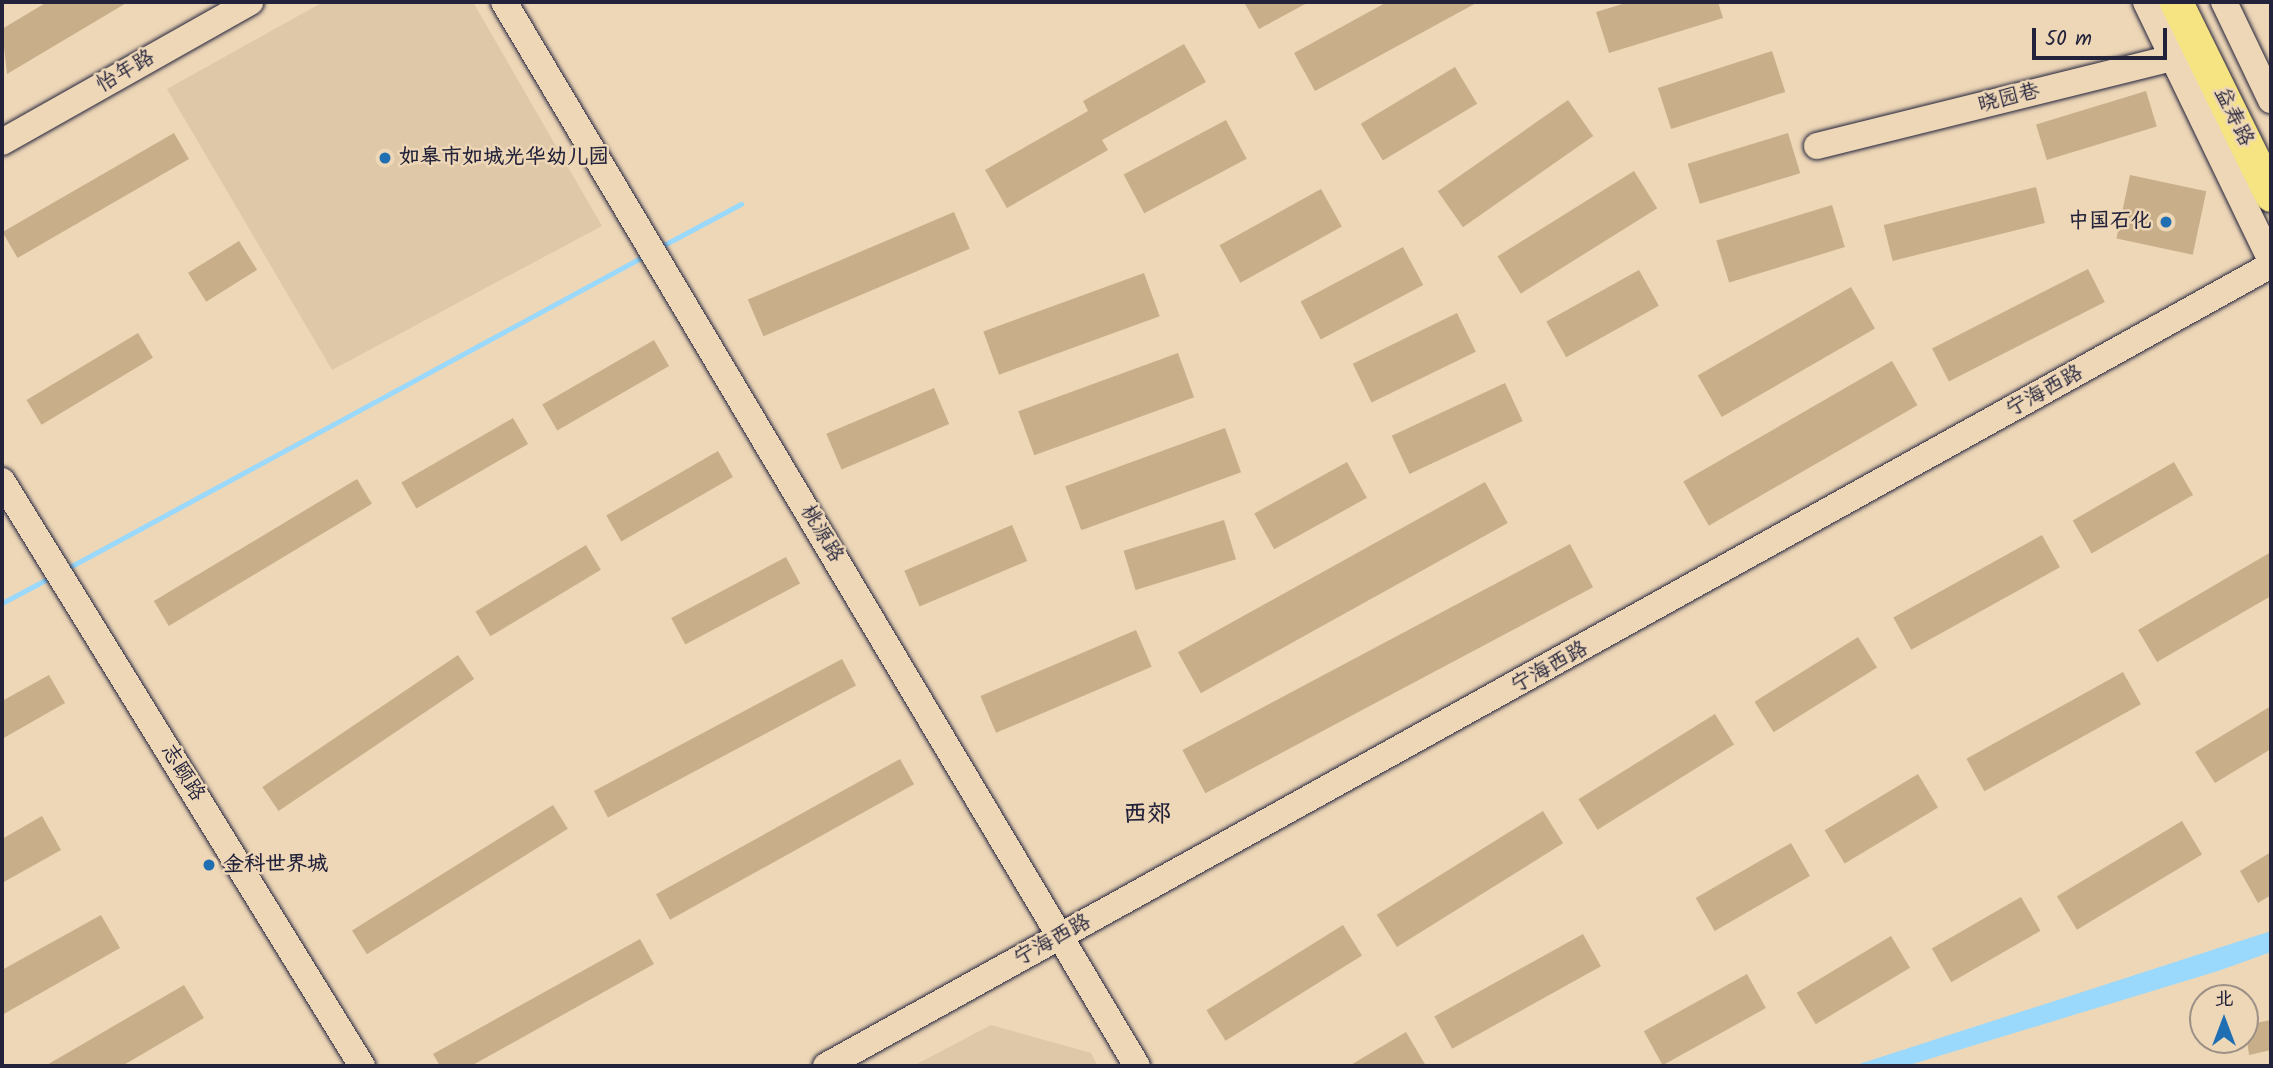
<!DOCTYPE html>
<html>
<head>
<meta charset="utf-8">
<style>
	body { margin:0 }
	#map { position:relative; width:2273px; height:1068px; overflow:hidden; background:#eed7b7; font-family:Kalam,"LXGW WenKai TC",sans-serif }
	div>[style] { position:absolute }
	.built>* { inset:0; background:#dfc8a8 }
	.water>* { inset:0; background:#9ad9fb }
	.stream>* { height:5px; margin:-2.5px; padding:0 2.5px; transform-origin:2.5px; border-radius:2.5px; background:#9ad9fb }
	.building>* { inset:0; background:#c8af8a; transform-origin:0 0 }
	.roads { filter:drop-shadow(0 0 2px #22223b) drop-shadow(0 0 2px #22223b) }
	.minor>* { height:26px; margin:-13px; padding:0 13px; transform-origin:13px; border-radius:13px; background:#eed7b7 }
	.major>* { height:33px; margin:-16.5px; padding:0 16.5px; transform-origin:16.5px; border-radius:16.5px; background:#f6e381 }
	.dots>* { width:19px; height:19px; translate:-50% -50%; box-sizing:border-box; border:4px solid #eed7b7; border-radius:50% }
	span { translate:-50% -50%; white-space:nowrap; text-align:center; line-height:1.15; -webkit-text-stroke:5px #eed7b7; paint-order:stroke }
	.street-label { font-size:21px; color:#22223b }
	.poi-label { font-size:21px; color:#22223b; font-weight:700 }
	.left { translate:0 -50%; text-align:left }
	.right { translate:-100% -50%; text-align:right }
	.quarter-label { font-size:24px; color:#22223b; font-weight:700 }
	.frame { position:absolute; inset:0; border:4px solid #22223b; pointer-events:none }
	.north { position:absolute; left:2189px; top:984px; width:70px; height:70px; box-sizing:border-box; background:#eed7b7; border:2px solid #9c8f85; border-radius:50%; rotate:0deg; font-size:19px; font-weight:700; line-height:28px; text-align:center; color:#22223b }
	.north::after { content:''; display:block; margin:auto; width:24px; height:32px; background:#1f6fb2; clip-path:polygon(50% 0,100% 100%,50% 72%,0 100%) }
	.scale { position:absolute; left:2032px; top:28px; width:135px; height:32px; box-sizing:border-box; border:4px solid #22223b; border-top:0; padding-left:9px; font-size:21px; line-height:24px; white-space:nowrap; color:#22223b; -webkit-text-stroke:5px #eed7b7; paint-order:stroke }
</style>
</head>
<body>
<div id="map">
	<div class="built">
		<i style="clip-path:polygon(323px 2px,473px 2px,602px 226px,332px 370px,167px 89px)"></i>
		<i style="clip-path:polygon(991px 1025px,1091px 1053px,1098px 1066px,913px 1066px)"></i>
	</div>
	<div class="water">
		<i style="clip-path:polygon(2271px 931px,2271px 952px,2218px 971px,1906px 1066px,1853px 1066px)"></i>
	</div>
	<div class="stream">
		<i style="left:660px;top:247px;width:92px;rotate:-28deg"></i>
		<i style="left:66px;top:569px;width:660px;rotate:-28.43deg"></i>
		<i style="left:2px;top:603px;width:55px;rotate:-28deg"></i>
	</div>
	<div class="building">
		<i style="clip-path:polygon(47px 2px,128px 2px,7px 74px,2px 29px)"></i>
		<i style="clip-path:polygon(1244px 2px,1309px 2px,1259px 29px)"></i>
		<i style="clip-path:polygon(1387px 2px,1478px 2px,1315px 91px,1294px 53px)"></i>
		<i style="clip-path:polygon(1629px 2px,1718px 2px,1723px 18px,1609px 53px,1596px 12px)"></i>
		<i style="clip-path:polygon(1184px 44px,1206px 82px,1102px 140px,1108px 150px,1007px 208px,985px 170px,1088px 111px,1083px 101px)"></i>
		<i style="left:1772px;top:51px;width:43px;height:120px;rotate:72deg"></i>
		<i style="left:1455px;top:67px;width:43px;height:110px;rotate:59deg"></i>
		<i style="left:2146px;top:91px;width:37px;height:115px;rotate:73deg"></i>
		<i style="left:1568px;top:100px;width:44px;height:159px;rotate:55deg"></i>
		<i style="left:1226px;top:120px;width:44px;height:116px;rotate:62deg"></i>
		<i style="left:174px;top:133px;width:30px;height:198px;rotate:60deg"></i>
		<i style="left:1788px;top:133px;width:42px;height:105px;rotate:73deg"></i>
		<i style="left:1634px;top:171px;width:44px;height:161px;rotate:58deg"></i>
		<i style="left:2130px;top:175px;width:78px;height:65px;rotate:12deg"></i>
		<i style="left:2036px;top:187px;width:37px;height:157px;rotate:76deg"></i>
		<i style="left:1321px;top:189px;width:43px;height:116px;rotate:61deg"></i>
		<i style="left:1832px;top:205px;width:44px;height:121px;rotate:73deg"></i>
		<i style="left:954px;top:212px;width:40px;height:224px;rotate:67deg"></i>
		<i style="left:239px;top:241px;width:34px;height:60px;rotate:58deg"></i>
		<i style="left:1403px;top:247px;width:43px;height:116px;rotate:62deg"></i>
		<i style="left:2088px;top:269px;width:37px;height:175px;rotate:63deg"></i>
		<i style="left:1639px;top:270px;width:41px;height:106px;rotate:61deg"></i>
		<i style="left:1144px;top:273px;width:46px;height:171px;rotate:70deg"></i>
		<i style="left:1851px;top:287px;width:48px;height:177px;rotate:60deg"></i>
		<i style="left:1457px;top:313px;width:43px;height:116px;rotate:64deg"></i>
		<i style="left:138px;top:333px;width:29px;height:130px;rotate:59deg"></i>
		<i style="left:654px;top:340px;width:30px;height:129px;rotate:60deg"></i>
		<i style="left:1178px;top:353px;width:47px;height:170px;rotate:70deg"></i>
		<i style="left:1892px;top:361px;width:51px;height:241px;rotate:60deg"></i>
		<i style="left:1505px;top:383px;width:42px;height:125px;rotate:65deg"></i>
		<i style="left:934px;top:388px;width:39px;height:117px;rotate:67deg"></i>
		<i style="left:513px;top:418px;width:30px;height:129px;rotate:60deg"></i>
		<i style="left:1225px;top:428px;width:47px;height:170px;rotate:70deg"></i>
		<i style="left:718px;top:451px;width:30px;height:129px;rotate:60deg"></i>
		<i style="left:1347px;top:462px;width:41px;height:106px;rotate:61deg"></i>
		<i style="left:2174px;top:462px;width:38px;height:117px;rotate:60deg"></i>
		<i style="left:357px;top:479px;width:29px;height:237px;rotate:59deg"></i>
		<i style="left:1485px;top:482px;width:47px;height:351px;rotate:61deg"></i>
		<i style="left:1224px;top:520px;width:41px;height:105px;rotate:73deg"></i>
		<i style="left:1012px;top:525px;width:39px;height:117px;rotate:67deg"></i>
		<i style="left:2042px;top:535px;width:37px;height:170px;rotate:61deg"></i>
		<i style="left:1570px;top:544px;width:49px;height:439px;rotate:62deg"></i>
		<i style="left:586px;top:545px;width:29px;height:129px;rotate:59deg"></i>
		<i style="clip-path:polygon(2271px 552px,2271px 596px,2157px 662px,2138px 630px)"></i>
		<i style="left:786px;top:557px;width:30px;height:130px;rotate:62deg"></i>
		<i style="left:1136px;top:630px;width:40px;height:169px;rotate:67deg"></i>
		<i style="left:1858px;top:637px;width:36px;height:122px;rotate:58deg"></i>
		<i style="left:458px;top:655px;width:29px;height:236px;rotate:56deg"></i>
		<i style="left:842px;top:659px;width:30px;height:281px;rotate:62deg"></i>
		<i style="left:2123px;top:672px;width:37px;height:179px;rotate:61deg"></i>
		<i style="clip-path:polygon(49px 675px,65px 703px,2px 739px,2px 701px)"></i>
		<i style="clip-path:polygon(2271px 706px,2271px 749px,2215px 783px,2195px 752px)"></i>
		<i style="left:1715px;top:714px;width:36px;height:161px;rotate:58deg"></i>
		<i style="left:900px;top:759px;width:29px;height:279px;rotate:61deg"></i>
		<i style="left:1918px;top:774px;width:39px;height:109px;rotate:59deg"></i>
		<i style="left:553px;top:805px;width:28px;height:237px;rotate:58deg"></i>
		<i style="left:1543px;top:811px;width:38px;height:196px;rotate:58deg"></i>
		<i style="clip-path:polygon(42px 816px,61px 850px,2px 883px,2px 839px)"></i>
		<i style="left:2182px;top:821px;width:39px;height:146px;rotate:59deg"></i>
		<i style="left:1791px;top:843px;width:38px;height:110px;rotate:60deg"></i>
		<i style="clip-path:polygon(2271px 852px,2271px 895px,2258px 903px,2240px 871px)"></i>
		<i style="left:2021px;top:897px;width:39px;height:103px;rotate:60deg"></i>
		<i style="clip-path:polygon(101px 915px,120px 948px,2px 1015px,2px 970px)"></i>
		<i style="left:1343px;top:925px;width:36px;height:161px;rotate:58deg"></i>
		<i style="left:1583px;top:934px;width:37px;height:170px;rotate:61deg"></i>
		<i style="left:1891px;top:936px;width:37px;height:110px;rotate:59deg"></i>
		<i style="clip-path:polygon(640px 939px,654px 964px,471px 1066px,440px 1066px,433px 1054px)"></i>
		<i style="left:1747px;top:974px;width:39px;height:118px;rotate:61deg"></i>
		<i style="clip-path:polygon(184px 985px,204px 1018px,122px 1066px,45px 1066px)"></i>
		<i style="clip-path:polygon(2271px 1020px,2271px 1050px,2249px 1055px,2245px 1025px)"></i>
		<i style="clip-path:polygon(1406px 1032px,1426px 1066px,1349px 1066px)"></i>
	</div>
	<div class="roads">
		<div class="minor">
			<i style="left:504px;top:2px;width:1238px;rotate:59.25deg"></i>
			<i style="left:2146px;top:2px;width:288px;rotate:64.2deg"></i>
			<i style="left:2224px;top:2px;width:109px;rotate:64.4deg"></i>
			<i style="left:2px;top:142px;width:285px;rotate:-29.4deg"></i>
			<i style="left:1817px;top:146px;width:395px;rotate:-13.9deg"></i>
			<i style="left:2px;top:481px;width:687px;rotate:58.39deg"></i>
			<i style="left:826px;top:1066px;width:1652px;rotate:-29deg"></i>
		</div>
		<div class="major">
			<i style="left:2176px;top:2px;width:215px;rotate:63.8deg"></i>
		</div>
	</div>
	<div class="dots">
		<i style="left:385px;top:158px;background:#1f6fb2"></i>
		<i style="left:2166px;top:222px;background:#1f6fb2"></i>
		<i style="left:209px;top:865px;background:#1f6fb2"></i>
	</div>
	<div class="street-label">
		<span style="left:126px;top:72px;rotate:-30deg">怡年路</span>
		<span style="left:2009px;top:99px;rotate:-14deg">晓园巷</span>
		<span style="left:2233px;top:117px;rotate:64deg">益寿路</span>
		<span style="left:2045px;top:392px;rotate:-29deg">宁海西路</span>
		<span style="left:821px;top:534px;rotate:59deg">桃源路</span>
		<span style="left:1550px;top:668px;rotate:-29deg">宁海西路</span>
		<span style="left:182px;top:773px;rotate:58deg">志颐路</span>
		<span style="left:1053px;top:941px;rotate:-29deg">宁海西路</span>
	</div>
	<div class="poi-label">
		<span class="left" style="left:399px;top:158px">如皋市如城光华幼儿园</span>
		<span class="right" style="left:2152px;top:222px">中国石化</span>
		<span class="left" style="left:223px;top:865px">金科世界城</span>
	</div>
	<div class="quarter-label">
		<span style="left:1147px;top:815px">西郊</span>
	</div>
	<div class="frame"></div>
	<div class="north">北</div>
	<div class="scale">50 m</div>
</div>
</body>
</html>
